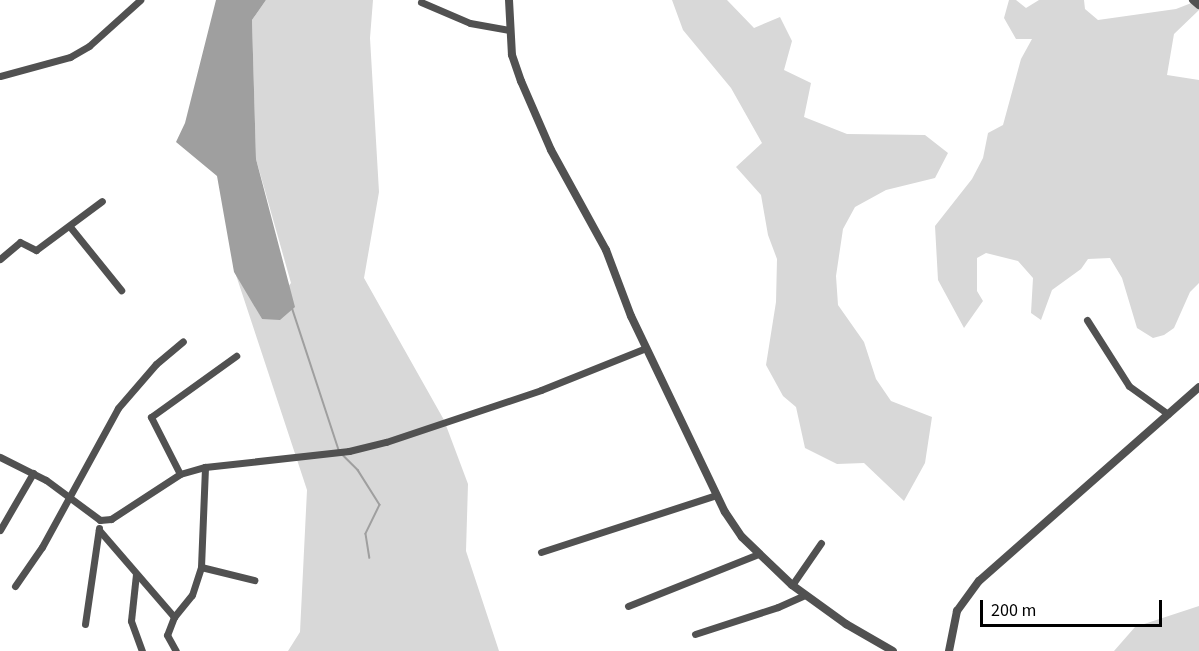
<!DOCTYPE html>
<html>
<head>
<meta charset="utf-8">
<style>
	body { margin:0 }
	#map { position:relative; width:1199px; height:651px; overflow:hidden; background:#fff; font-family:"Source Sans 3",sans-serif }
	div>[style] { position:absolute }
	.green>* { inset:0; background:#d8d8d8 }
	.water>* { inset:0; background:#9f9f9f }
	.stream>* { height:1.5px; margin:-0.75px; padding:0 0.75px; transform-origin:0.75px; border-radius:0.75px; background:#9f9f9f }
	.minor>* { height:7px; margin:-3.5px; padding:0 3.5px; transform-origin:3.5px; border-radius:3.5px; background:#515151 }
	.tertiary>* { height:8px; margin:-4px; padding:0 4px; transform-origin:4px; border-radius:4px; background:#515151 }
	span { translate:-50% -50%; white-space:nowrap; text-align:center; line-height:1.15; -webkit-text-stroke:6px #fff; paint-order:stroke }
	.scale { position:absolute; left:980px; top:600px; width:182px; height:27px; box-sizing:border-box; border:3px solid #000; border-top:0; padding-left:8px; font-size:18px; line-height:21px; white-space:nowrap; color:#000; -webkit-text-stroke:4px #fff; paint-order:stroke }
</style>
</head>
<body>
<div id="map">
	<div class="green">
		<i style="clip-path:polygon(266px 0,373px 0,370px 38px,379px 192px,364px 278px,444px 420px,468px 484px,466px 551px,499px 651px,288px 651px,300px 632px,307px 490px,233px 266px,262px 319px,291px 283px,256px 159px,252px 20px)"></i>
		<i style="clip-path:polygon(672px 0,727px 0,754px 28px,780px 17px,792px 41px,784px 70px,811px 83px,804px 117px,847px 134px,925px 135px,948px 153px,935px 178px,886px 190px,855px 207px,843px 229px,836px 276px,838px 305px,864px 342px,876px 379px,891px 401px,932px 417px,925px 463px,904px 501px,864px 463px,837px 464px,805px 448px,796px 407px,783px 396px,766px 365px,776px 302px,777px 259px,768px 235px,761px 195px,736px 167px,762px 143px,731px 88px,683px 30px)"></i>
		<i style="clip-path:polygon(1009px 0,1016px 0,1026px 8px,1039px 0,1084px 0,1085px 9px,1098px 20px,1176px 9px,1199px 0,1199px 10px,1174px 34px,1167px 75px,1199px 80px,1199px 283px,1190px 292px,1174px 328px,1164px 335px,1153px 338px,1137px 328px,1122px 278px,1110px 258px,1088px 259px,1081px 269px,1052px 290px,1041px 320px,1031px 313px,1033px 278px,1018px 261px,986px 253px,977px 258px,977px 291px,983px 301px,964px 328px,938px 280px,935px 226px,972px 179px,983px 158px,988px 133px,1003px 125px,1021px 59px,1032px 39px,1016px 39px,1004px 18px)"></i>
		<i style="clip-path:polygon(1199px 606px,1199px 651px,1114px 651px,1135px 627px)"></i>
	</div>
	<div class="water">
		<i style="clip-path:polygon(216px 0,266px 0,252px 20px,256px 159px,295px 307px,280px 320px,262px 319px,234px 272px,217px 176px,176px 142px,185px 123px)"></i>
	</div>
	<div class="stream">
		<i style="left:292px;top:307px;width:151px;rotate:71.8deg"></i>
		<i style="left:342px;top:454px;width:23px;rotate:45deg"></i>
		<i style="left:358px;top:470px;width:41px;rotate:57.8deg"></i>
		<i style="left:380px;top:505px;width:32px;rotate:116deg"></i>
		<i style="left:366px;top:534px;width:24px;rotate:81deg"></i>
	</div>
	<div class="minor">
		<i style="left:421px;top:2px;width:53px;rotate:23.2deg"></i>
		<i style="left:470px;top:23px;width:40px;rotate:10deg"></i>
		<i style="left:0;top:76px;width:73px;rotate:-15.2deg"></i>
		<i style="left:70px;top:57px;width:22px;rotate:-30deg"></i>
		<i style="left:89px;top:46px;width:69px;rotate:-42deg"></i>
		<i style="left:71px;top:228px;width:80px;rotate:51.1deg"></i>
		<i style="left:0;top:259px;width:26px;rotate:-40deg"></i>
		<i style="left:20px;top:242px;width:18px;rotate:27deg"></i>
		<i style="left:36px;top:250px;width:82px;rotate:-36.6deg"></i>
		<i style="left:1087px;top:320px;width:78px;rotate:57.5deg"></i>
		<i style="left:1129px;top:386px;width:48px;rotate:35.7deg"></i>
		<i style="left:0;top:457px;width:51px;rotate:26.6deg"></i>
		<i style="left:46px;top:480px;width:67px;rotate:36.5deg"></i>
		<i style="left:100px;top:520px;width:11px;rotate:-5deg"></i>
		<i style="left:111px;top:519px;width:82px;rotate:-33.1deg"></i>
		<i style="left:180px;top:474px;width:26px;rotate:-16deg"></i>
		<i style="left:205px;top:467px;width:145px;rotate:-6.3deg"></i>
		<i style="left:349px;top:451px;width:38px;rotate:-14deg"></i>
		<i style="left:386px;top:442px;width:163px;rotate:-18.5deg"></i>
		<i style="left:541px;top:390px;width:113px;rotate:-21.8deg"></i>
		<i style="left:180px;top:474px;width:64px;rotate:-117deg"></i>
		<i style="left:151px;top:417px;width:105px;rotate:-35.7deg"></i>
		<i style="left:0;top:530px;width:66px;rotate:-59.9deg"></i>
		<i style="left:99px;top:530px;width:115px;rotate:49.2deg"></i>
		<i style="left:174px;top:617px;width:19px;rotate:111deg"></i>
		<i style="left:167px;top:635px;width:18px;rotate:61deg"></i>
		<i style="left:541px;top:552px;width:184px;rotate:-18deg"></i>
		<i style="left:201px;top:567px;width:55px;rotate:13.8deg"></i>
		<i style="left:136px;top:574px;width:47px;rotate:96.1deg"></i>
		<i style="left:131px;top:621px;width:32px;rotate:70deg"></i>
		<i style="left:792px;top:585px;width:51px;rotate:-55.4deg"></i>
		<i style="left:15px;top:586px;width:47px;rotate:-55.3deg"></i>
		<i style="left:42px;top:547px;width:158px;rotate:-61.3deg"></i>
		<i style="left:118px;top:408px;width:58px;rotate:-49.2deg"></i>
		<i style="left:156px;top:364px;width:35px;rotate:-40deg"></i>
		<i style="left:628px;top:606px;width:141px;rotate:-21.7deg"></i>
		<i style="left:174px;top:617px;width:28px;rotate:-51deg"></i>
		<i style="left:192px;top:595px;width:29px;rotate:-72deg"></i>
		<i style="left:201px;top:567px;width:100px;rotate:-87.7deg"></i>
		<i style="left:85px;top:624px;width:97px;rotate:-81.7deg"></i>
		<i style="left:695px;top:634px;width:87px;rotate:-18deg"></i>
		<i style="left:778px;top:607px;width:30px;rotate:-24deg"></i>
	</div>
	<div class="tertiary">
		<i style="left:509px;top:0;width:55px;rotate:86.9deg"></i>
		<i style="left:512px;top:55px;width:28px;rotate:71deg"></i>
		<i style="left:521px;top:81px;width:75px;rotate:66.5deg"></i>
		<i style="left:551px;top:150px;width:114px;rotate:61.2deg"></i>
		<i style="left:606px;top:250px;width:71px;rotate:69.3deg"></i>
		<i style="left:631px;top:316px;width:217px;rotate:64.4deg"></i>
		<i style="left:725px;top:512px;width:30px;rotate:56deg"></i>
		<i style="left:742px;top:537px;width:69px;rotate:43.8deg"></i>
		<i style="left:792px;top:585px;width:67px;rotate:35.8deg"></i>
		<i style="left:846px;top:624px;width:54px;rotate:29.9deg"></i>
		<i style="left:1193px;top:0;width:8px;rotate:40deg"></i>
		<i style="left:949px;top:651px;width:41px;rotate:-78.7deg"></i>
		<i style="left:957px;top:611px;width:37px;rotate:-54deg"></i>
		<i style="left:979px;top:581px;width:293px;rotate:-41.4deg"></i>
	</div>
	<div class="scale">200 m</div>
</div>
</body>
</html>
